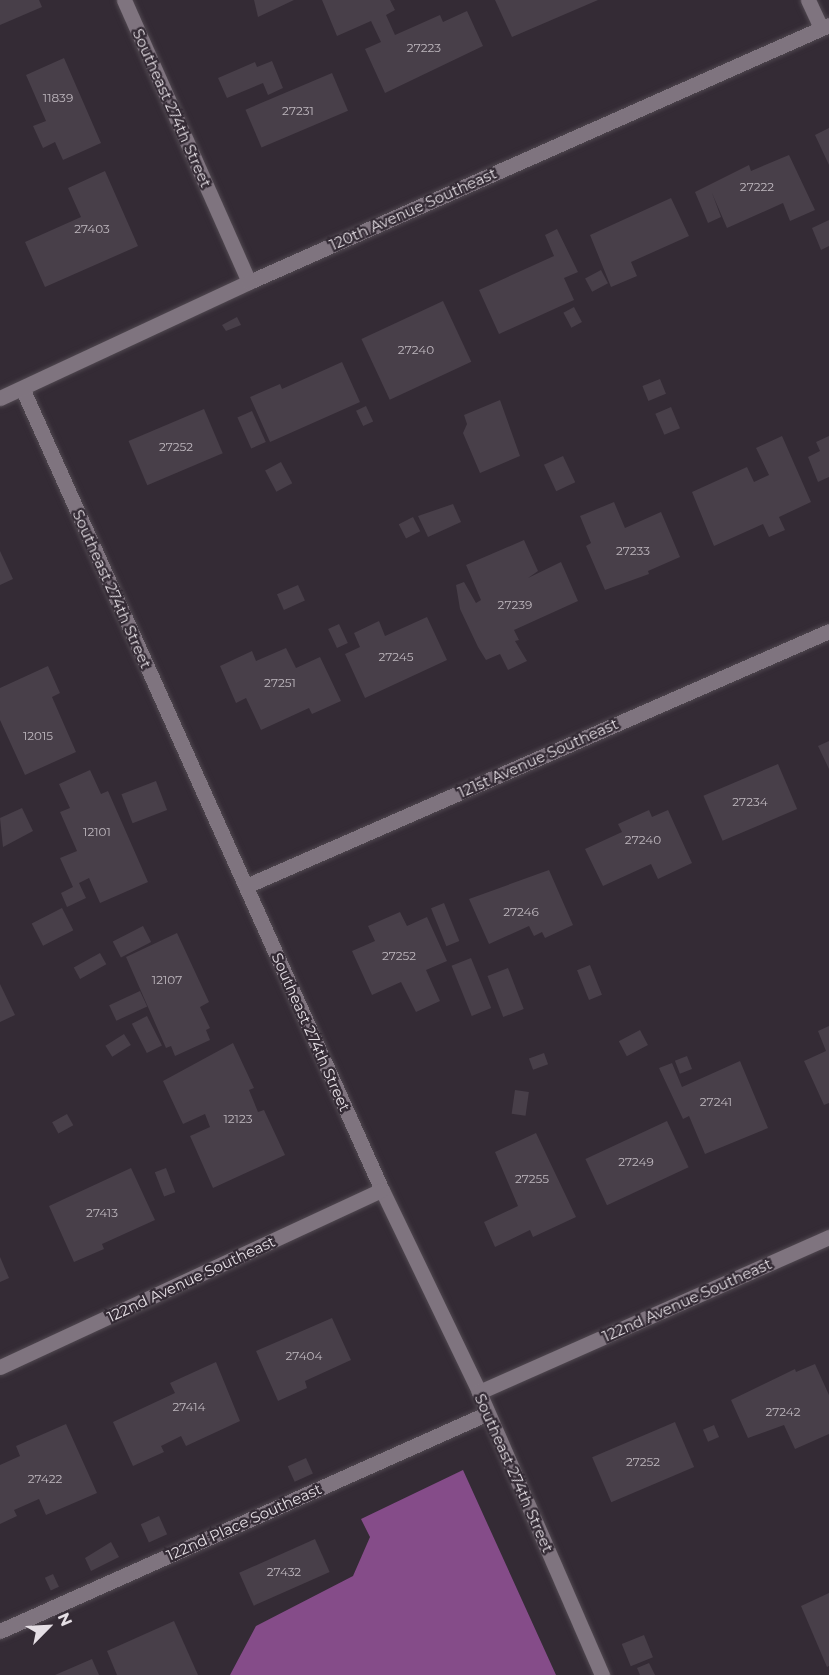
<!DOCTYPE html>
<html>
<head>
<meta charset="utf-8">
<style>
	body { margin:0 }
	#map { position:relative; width:829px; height:1675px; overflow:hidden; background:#342b35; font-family:Montserrat,sans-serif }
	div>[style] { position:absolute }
	.forest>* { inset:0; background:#854c89 }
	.building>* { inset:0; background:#483f49; transform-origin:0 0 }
	.roads { filter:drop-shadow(0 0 2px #504850) drop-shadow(0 0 2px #504850) }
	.minor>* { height:15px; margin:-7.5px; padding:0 7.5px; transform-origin:7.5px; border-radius:7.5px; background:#7f747f }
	span { translate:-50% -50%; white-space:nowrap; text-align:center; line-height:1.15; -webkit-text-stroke:4.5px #342b35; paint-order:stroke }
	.number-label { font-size:12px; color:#beb7be }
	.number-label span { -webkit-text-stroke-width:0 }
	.street-label { font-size:15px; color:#e5dfe5 }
	.north { position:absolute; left:18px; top:1597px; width:60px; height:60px; -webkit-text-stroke:4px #342b35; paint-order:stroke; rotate:66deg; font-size:16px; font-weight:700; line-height:24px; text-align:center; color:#e5dfe5 }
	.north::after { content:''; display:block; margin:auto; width:21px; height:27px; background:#e5dfe5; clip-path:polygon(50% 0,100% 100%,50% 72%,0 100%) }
</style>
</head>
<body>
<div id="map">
	<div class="forest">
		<i style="clip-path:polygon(463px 1470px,556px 1675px,230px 1675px,256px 1626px,353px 1576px,370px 1537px,361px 1519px)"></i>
	</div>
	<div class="building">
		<i style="clip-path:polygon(0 0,39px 0,42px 7px,0 25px)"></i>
		<i style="clip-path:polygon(254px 0,294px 0,258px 17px)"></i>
		<i style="clip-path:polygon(322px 0,390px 0,395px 10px,386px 15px,395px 35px,440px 15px,443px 22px,467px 11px,483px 46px,385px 93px,365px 49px,381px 42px,371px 21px,337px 36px)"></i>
		<i style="clip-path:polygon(495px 0,598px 0,512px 37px)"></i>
		<i style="clip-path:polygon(64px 58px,101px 143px,63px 160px,55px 142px,43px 148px,33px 126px,46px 121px,26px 75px)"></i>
		<i style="clip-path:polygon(272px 61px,283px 88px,268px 95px,263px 83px,227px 98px,218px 78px,255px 62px,257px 67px)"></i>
		<i style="left:332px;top:73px;width:41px;height:94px;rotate:67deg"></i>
		<i style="clip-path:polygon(829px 128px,829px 165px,815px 135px)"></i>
		<i style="clip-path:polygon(789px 155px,815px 210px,790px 221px,783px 203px,727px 228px,712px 193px,721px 217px,708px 223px,695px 192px,749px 165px,751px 171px)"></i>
		<i style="clip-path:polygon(105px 171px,138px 246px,45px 287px,25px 242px,81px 217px,68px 188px)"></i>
		<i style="clip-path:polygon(671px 198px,689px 236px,631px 262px,637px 276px,611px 287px,590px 235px)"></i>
		<i style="clip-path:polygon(829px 220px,829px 246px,821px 250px,812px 228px)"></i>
		<i style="clip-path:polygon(557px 229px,578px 272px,564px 278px,574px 300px,499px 334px,479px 290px,554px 256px,545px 235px)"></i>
		<i style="left:601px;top:270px;width:15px;height:18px;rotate:62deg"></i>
		<i style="left:443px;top:301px;width:67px;height:90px;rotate:65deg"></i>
		<i style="left:574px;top:307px;width:17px;height:12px;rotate:62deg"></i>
		<i style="clip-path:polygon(237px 317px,241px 325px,226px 331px,222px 325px)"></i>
		<i style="clip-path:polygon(342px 362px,360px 402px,270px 442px,250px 397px,280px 384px,282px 389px)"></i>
		<i style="left:660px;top:379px;width:16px;height:19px;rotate:68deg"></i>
		<i style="clip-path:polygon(500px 400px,520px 456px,480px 473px,463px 433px,467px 424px,464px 415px)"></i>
		<i style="left:366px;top:406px;width:17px;height:11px;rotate:65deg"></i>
		<i style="left:671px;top:407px;width:23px;height:17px;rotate:67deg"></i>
		<i style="left:204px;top:409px;width:48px;height:82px;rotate:67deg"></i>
		<i style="left:252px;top:411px;width:34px;height:16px;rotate:66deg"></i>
		<i style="clip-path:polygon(782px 436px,811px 502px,779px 517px,785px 530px,769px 537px,763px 524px,714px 546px,692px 492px,747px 467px,754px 482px,769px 475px,756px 448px)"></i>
		<i style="clip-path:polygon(829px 436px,829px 477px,818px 482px,808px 457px,820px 451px,816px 442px)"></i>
		<i style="left:563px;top:456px;width:29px;height:21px;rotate:65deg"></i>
		<i style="left:281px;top:462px;width:24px;height:18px;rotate:62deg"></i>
		<i style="clip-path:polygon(614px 502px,625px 528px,661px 512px,680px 557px,648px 571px,649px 574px,605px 590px,586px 546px,591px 543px,580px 516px)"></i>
		<i style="clip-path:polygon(453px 504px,461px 522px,428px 537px,418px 516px)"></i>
		<i style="left:413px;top:517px;width:16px;height:16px;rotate:63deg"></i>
		<i style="clip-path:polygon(524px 540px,538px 571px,528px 578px,561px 562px,578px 601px,514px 630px,519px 640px,515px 641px,527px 661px,508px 670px,500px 654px,486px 660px,478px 647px,460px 609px,456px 585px,464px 582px,476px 603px,481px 600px,466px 565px)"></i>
		<i style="clip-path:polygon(0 551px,13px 579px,0 585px)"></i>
		<i style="left:298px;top:585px;width:17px;height:23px;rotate:66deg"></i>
		<i style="clip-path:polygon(427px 617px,447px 660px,365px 698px,345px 654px,360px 647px,354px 633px,379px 621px,385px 636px)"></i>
		<i style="left:339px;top:624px;width:21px;height:12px;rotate:65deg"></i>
		<i style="clip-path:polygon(286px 648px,296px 668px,320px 657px,341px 701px,312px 714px,309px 708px,261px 730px,246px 698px,236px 703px,220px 666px,252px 651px,256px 661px)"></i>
		<i style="clip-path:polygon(48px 666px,60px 693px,52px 697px,76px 752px,25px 775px,0 720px,0 688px)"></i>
		<i style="clip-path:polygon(829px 741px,829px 769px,818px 746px)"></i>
		<i style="left:778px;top:764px;width:49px;height:81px;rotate:67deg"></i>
		<i style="clip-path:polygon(90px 770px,101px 794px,108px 791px,148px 882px,100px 903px,89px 878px,79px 883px,86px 898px,67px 907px,61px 893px,73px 887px,60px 858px,77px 851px,60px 812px,70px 808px,59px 784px)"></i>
		<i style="left:156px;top:781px;width:31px;height:37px;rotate:69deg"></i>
		<i style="clip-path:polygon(22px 808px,33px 831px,3px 847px,0 818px)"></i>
		<i style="clip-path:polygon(649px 810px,652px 817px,668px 810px,692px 863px,658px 879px,651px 864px,603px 886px,585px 849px,622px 832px,618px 824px)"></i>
		<i style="clip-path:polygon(549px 870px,573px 925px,545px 938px,542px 932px,534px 936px,529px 926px,489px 944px,469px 899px)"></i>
		<i style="left:444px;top:903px;width:41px;height:14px;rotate:68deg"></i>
		<i style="left:62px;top:908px;width:25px;height:34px;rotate:63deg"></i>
		<i style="clip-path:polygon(400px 912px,407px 926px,427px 917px,447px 961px,426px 970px,440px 1001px,416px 1012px,401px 982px,372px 995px,352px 951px,375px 941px,368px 926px)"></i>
		<i style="left:143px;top:926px;width:18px;height:34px;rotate:63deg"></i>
		<i style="clip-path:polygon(177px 933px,209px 1002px,200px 1007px,210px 1028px,206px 1030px,210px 1040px,175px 1056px,171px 1046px,166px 1048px,126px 957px)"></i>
		<i style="left:100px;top:953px;width:13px;height:30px;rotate:61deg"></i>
		<i style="left:471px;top:958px;width:54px;height:21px;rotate:68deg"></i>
		<i style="left:590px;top:965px;width:32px;height:14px;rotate:68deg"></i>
		<i style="left:508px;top:968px;width:44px;height:22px;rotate:69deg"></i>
		<i style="clip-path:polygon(0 984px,15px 1015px,0 1022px)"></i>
		<i style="left:140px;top:991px;width:17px;height:34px;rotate:65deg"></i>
		<i style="left:147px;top:1016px;width:33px;height:17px;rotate:63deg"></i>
		<i style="clip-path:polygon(829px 1026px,829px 1103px,824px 1105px,804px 1061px,826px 1051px,818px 1031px)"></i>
		<i style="left:640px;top:1030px;width:17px;height:24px;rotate:62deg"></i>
		<i style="left:124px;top:1034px;width:13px;height:22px;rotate:58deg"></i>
		<i style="clip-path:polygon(233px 1043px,254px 1088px,249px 1090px,258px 1112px,264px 1110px,285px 1155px,213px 1188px,190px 1136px,210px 1127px,205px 1114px,183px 1124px,163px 1081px)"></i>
		<i style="left:544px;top:1053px;width:12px;height:16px;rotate:70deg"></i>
		<i style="left:687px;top:1056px;width:14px;height:13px;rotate:69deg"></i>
		<i style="clip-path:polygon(740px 1061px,768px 1128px,705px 1154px,689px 1116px,683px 1119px,659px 1068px,672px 1063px,682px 1087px)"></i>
		<i style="left:515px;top:1090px;width:14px;height:24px;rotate:8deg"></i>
		<i style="left:67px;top:1114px;width:13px;height:17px;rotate:61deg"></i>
		<i style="left:667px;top:1121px;width:51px;height:90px;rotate:65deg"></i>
		<i style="clip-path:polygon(536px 1133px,576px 1217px,533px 1237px,530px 1230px,495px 1247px,484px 1222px,518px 1206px,495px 1152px)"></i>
		<i style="clip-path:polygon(131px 1168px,155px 1220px,102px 1244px,104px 1249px,74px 1262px,49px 1206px)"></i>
		<i style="left:166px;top:1168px;width:26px;height:12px;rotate:69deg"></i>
		<i style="clip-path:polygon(0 1257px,9px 1278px,0 1282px)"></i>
		<i style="clip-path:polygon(332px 1318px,351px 1360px,305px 1381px,307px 1388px,278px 1401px,256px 1351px)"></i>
		<i style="clip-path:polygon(216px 1362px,240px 1421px,186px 1446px,181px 1436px,161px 1446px,164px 1452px,133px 1466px,113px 1422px,175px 1393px,170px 1383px)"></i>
		<i style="clip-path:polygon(815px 1364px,829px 1395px,829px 1434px,795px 1449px,784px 1425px,748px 1438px,731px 1400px,795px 1369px,796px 1372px)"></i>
		<i style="left:675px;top:1422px;width:49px;height:90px;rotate:67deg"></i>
		<i style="clip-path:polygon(66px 1424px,97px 1493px,46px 1515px,39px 1499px,14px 1510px,17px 1516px,0 1524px,0 1465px,20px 1456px,16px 1446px)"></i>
		<i style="left:714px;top:1425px;width:13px;height:12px;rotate:67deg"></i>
		<i style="left:306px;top:1458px;width:17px;height:20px;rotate:66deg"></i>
		<i style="left:159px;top:1516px;width:20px;height:20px;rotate:66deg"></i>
		<i style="left:315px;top:1539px;width:36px;height:83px;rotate:66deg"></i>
		<i style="clip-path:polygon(111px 1542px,119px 1557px,91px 1571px,85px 1558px)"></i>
		<i style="left:53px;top:1574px;width:14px;height:9px;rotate:65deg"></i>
		<i style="clip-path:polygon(829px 1593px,829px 1666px,827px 1667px,801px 1606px)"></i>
		<i style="clip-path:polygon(174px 1621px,198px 1675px,117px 1675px,107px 1651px)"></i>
		<i style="left:644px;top:1635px;width:24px;height:24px;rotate:68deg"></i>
		<i style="clip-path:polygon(92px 1659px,99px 1675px,55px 1675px)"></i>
		<i style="clip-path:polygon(649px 1663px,655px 1675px,640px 1675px,637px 1668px)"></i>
	</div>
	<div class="roads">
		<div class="minor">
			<i style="left:124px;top:0;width:308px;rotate:66.1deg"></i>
			<i style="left:808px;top:0;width:31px;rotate:65deg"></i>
			<i style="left:22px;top:388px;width:879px;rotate:65.83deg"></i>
			<i style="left:382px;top:1190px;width:224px;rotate:64.3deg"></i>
			<i style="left:479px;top:1392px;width:309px;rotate:66.5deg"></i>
			<i style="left:0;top:398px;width:275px;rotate:-25deg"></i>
			<i style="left:249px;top:282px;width:634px;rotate:-23.9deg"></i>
			<i style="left:246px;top:886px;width:636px;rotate:-23.62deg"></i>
			<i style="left:0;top:1367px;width:421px;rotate:-24.9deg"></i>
			<i style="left:479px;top:1392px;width:383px;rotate:-23.9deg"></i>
			<i style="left:0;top:1631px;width:534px;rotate:-24.07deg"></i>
		</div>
	</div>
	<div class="number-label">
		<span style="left:424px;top:48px">27223</span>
		<span style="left:58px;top:98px">11839</span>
		<span style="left:298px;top:111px">27231</span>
		<span style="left:757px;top:187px">27222</span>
		<span style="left:92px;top:229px">27403</span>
		<span style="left:416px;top:350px">27240</span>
		<span style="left:176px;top:447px">27252</span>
		<span style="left:633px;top:551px">27233</span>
		<span style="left:515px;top:605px">27239</span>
		<span style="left:396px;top:657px">27245</span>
		<span style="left:280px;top:683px">27251</span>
		<span style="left:38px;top:736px">12015</span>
		<span style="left:750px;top:802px">27234</span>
		<span style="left:97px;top:832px">12101</span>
		<span style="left:643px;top:840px">27240</span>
		<span style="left:521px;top:912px">27246</span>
		<span style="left:399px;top:956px">27252</span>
		<span style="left:167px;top:980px">12107</span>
		<span style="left:716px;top:1102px">27241</span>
		<span style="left:238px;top:1119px">12123</span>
		<span style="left:636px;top:1162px">27249</span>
		<span style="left:532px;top:1179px">27255</span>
		<span style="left:102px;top:1213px">27413</span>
		<span style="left:304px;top:1356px">27404</span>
		<span style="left:189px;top:1407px">27414</span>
		<span style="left:783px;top:1412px">27242</span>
		<span style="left:643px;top:1462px">27252</span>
		<span style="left:45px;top:1479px">27422</span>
		<span style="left:284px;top:1572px">27432</span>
	</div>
	<div class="street-label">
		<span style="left:172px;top:108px;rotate:66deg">Southeast 274th Street</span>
		<span style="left:413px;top:209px;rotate:-24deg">120th Avenue Southeast</span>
		<span style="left:112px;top:589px;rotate:66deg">Southeast 274th Street</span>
		<span style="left:538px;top:758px;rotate:-24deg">121st Avenue Southeast</span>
		<span style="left:311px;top:1032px;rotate:66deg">Southeast 274th Street</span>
		<span style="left:191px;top:1279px;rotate:-25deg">122nd Avenue Southeast</span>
		<span style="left:687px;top:1300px;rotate:-24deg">122nd Avenue Southeast</span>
		<span style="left:514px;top:1473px;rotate:66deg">Southeast 274th Street</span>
		<span style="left:244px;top:1522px;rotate:-24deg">122nd Place Southeast</span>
	</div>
	<div class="north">N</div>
</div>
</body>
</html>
